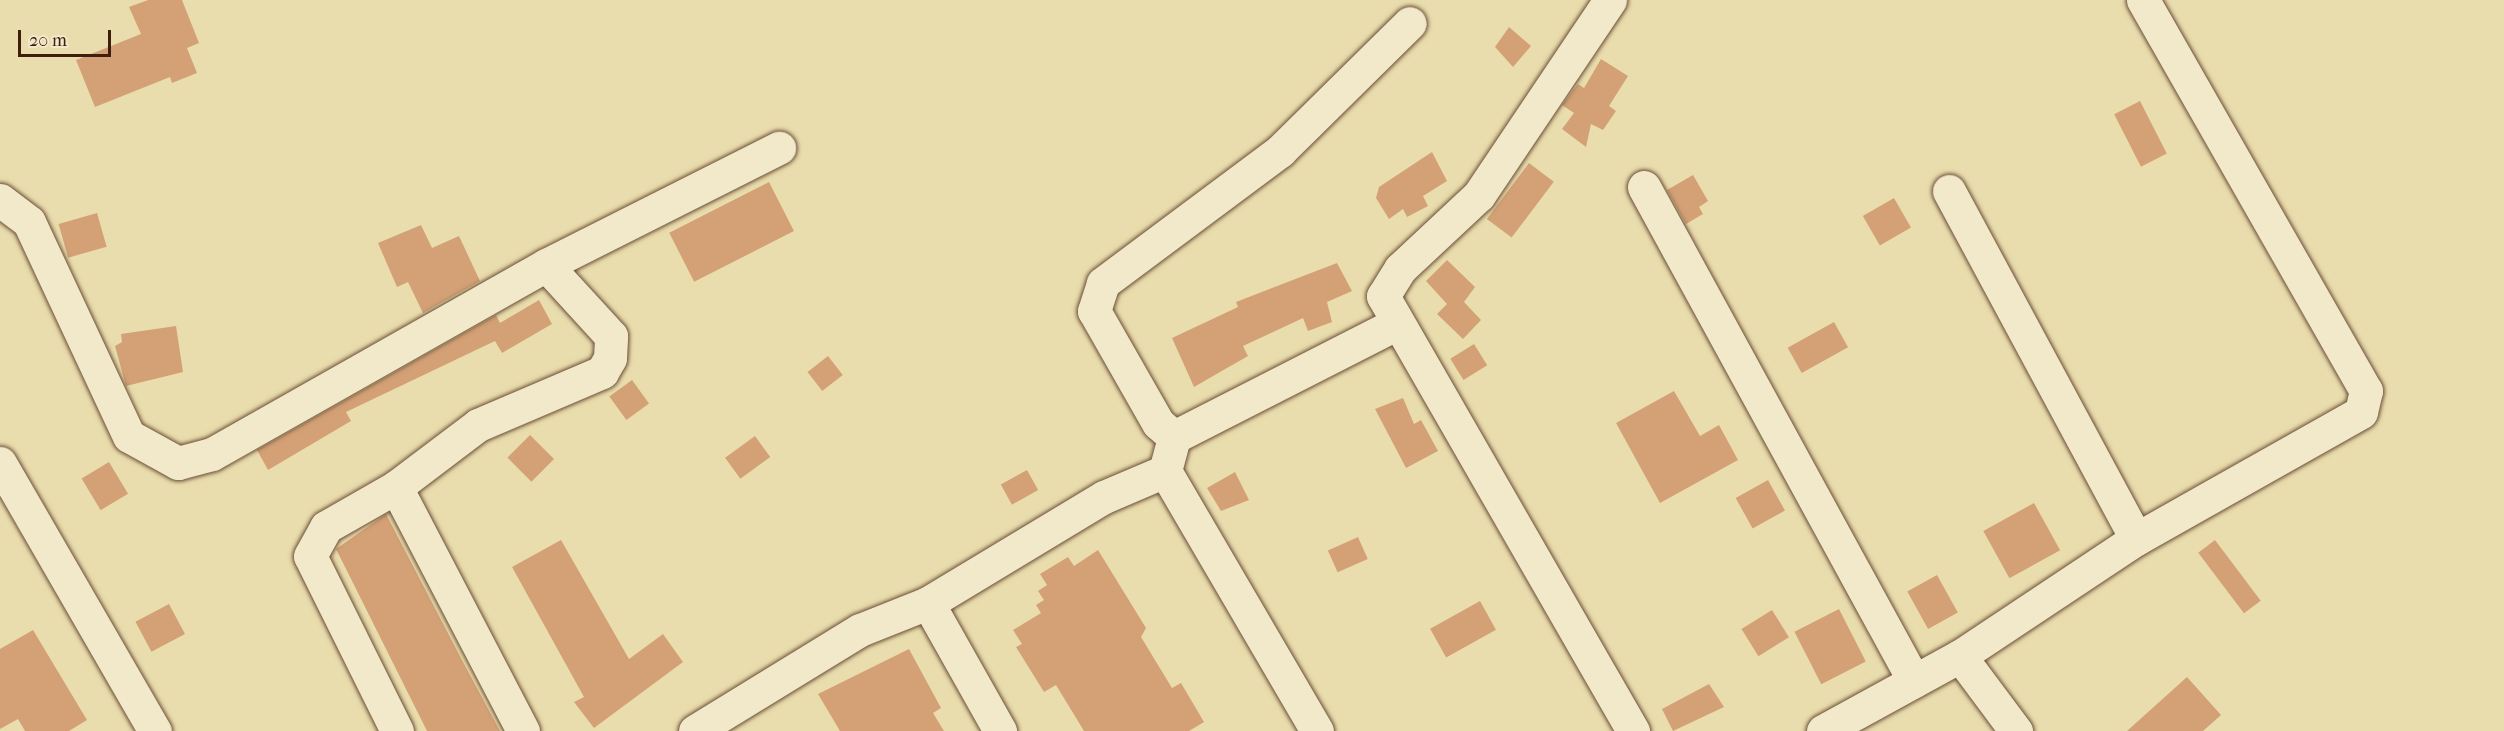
<!DOCTYPE html>
<html>
<head>
<meta charset="utf-8">
<style>
	body { margin:0 }
	#map { position:relative; width:2504px; height:731px; overflow:hidden; background:#eaddad; font-family:"IM FELL French Canon",serif }
	div>[style] { position:absolute }
	.building>* { inset:0; background:#d4a176; transform-origin:0 0 }
	.roads { filter:drop-shadow(0 0 2px #6a4e36) drop-shadow(0 0 2px #6a4e36) }
	.minor>* { height:33px; margin:-16.5px; padding:0 16.5px; transform-origin:16.5px; border-radius:16.5px; background:#f1e9ca }
	span { translate:-50% -50%; white-space:nowrap; text-align:center; line-height:1.15; -webkit-text-stroke:6px #f1e9ca; paint-order:stroke }
	.scale { position:absolute; left:18px; top:30px; width:93px; height:27px; box-sizing:border-box; border:3px solid #401e0e; border-top:0; padding-left:8px; font-size:18px; line-height:21px; white-space:nowrap; color:#401e0e; -webkit-text-stroke:4px #f1e9ca; paint-order:stroke }
</style>
</head>
<body>
<div id="map">
	<div class="building">
		<i style="clip-path:polygon(148px 0,182px 0,199px 43px,187px 48px,197px 73px,172px 83px,170px 77px,95px 107px,76px 60px,141px 34px,129px 7px)"></i>
		<i style="clip-path:polygon(1509px 27px,1531px 46px,1513px 67px,1495px 47px)"></i>
		<i style="clip-path:polygon(1601px 59px,1628px 76px,1609px 106px,1616px 111px,1603px 130px,1591px 124px,1586px 147px,1562px 129px,1574px 113px,1562px 105px,1578px 84px,1584px 88px)"></i>
		<i style="left:2140px;top:101px;width:59px;height:29px;rotate:63deg"></i>
		<i style="clip-path:polygon(1432px 152px,1447px 181px,1423px 196px,1428px 206px,1407px 217px,1403px 209px,1389px 219px,1376px 198px,1379px 187px)"></i>
		<i style="left:1529px;top:163px;width:31px;height:70px;rotate:37deg"></i>
		<i style="clip-path:polygon(1693px 175px,1708px 201px,1699px 207px,1703px 214px,1686px 224px,1667px 190px)"></i>
		<i style="left:769px;top:182px;width:55px;height:112px;rotate:63deg"></i>
		<i style="left:1894px;top:198px;width:34px;height:36px;rotate:60deg"></i>
		<i style="left:97px;top:213px;width:35px;height:40px;rotate:74deg"></i>
		<i style="clip-path:polygon(421px 225px,432px 248px,459px 236px,480px 281px,423px 313px,408px 282px,397px 287px,378px 243px)"></i>
		<i style="clip-path:polygon(1447px 260px,1475px 287px,1464px 302px,1481px 320px,1463px 339px,1437px 314px,1447px 304px,1426px 281px)"></i>
		<i style="clip-path:polygon(1337px 263px,1352px 291px,1327px 302px,1332px 322px,1308px 331px,1303px 318px,1243px 346px,1248px 356px,1194px 387px,1172px 338px,1238px 307px,1236px 302px)"></i>
		<i style="clip-path:polygon(539px 300px,552px 324px,502px 353px,495px 341px,346px 412px,351px 421px,268px 470px,257px 450px,496px 315px,500px 323px)"></i>
		<i style="left:1834px;top:322px;width:29px;height:53px;rotate:61deg"></i>
		<i style="clip-path:polygon(176px 326px,183px 372px,126px 386px,115px 346px,122px 342px,121px 334px)"></i>
		<i style="left:1474px;top:344px;width:25px;height:28px;rotate:58deg"></i>
		<i style="left:828px;top:356px;width:24px;height:26px;rotate:52deg"></i>
		<i style="left:632px;top:380px;width:29px;height:28px;rotate:54deg"></i>
		<i style="clip-path:polygon(1674px 391px,1700px 436px,1719px 425px,1738px 460px,1660px 503px,1616px 423px)"></i>
		<i style="clip-path:polygon(1403px 398px,1414px 424px,1421px 420px,1438px 451px,1406px 468px,1375px 409px)"></i>
		<i style="left:530px;top:435px;width:34px;height:32px;rotate:45deg"></i>
		<i style="left:755px;top:436px;width:26px;height:37px;rotate:54deg"></i>
		<i style="left:109px;top:462px;width:37px;height:32px;rotate:59deg"></i>
		<i style="left:1027px;top:470px;width:23px;height:30px;rotate:61deg"></i>
		<i style="clip-path:polygon(1235px 472px,1249px 500px,1221px 511px,1207px 488px)"></i>
		<i style="left:1768px;top:480px;width:35px;height:37px;rotate:61deg"></i>
		<i style="left:2034px;top:503px;width:54px;height:58px;rotate:61deg"></i>
		<i style="clip-path:polygon(386px 514px,463px 662px,500px 731px,427px 731px,336px 549px)"></i>
		<i style="left:1358px;top:537px;width:24px;height:33px;rotate:66deg"></i>
		<i style="clip-path:polygon(561px 540px,629px 659px,663px 634px,683px 662px,594px 728px,574px 702px,584px 697px,512px 567px)"></i>
		<i style="left:2215px;top:540px;width:76px;height:21px;rotate:53deg"></i>
		<i style="clip-path:polygon(1098px 550px,1146px 628px,1141px 637px,1172px 688px,1181px 683px,1204px 722px,1189px 731px,1084px 731px,1056px 685px,1044px 692px,1016px 647px,1022px 644px,1013px 630px,1041px 613px,1036px 605px,1044px 600px,1038px 591px,1047px 585px,1040px 574px,1068px 557px,1074px 566px)"></i>
		<i style="left:1937px;top:575px;width:43px;height:34px;rotate:61deg"></i>
		<i style="left:1480px;top:601px;width:33px;height:57px;rotate:61deg"></i>
		<i style="left:169px;top:604px;width:34px;height:38px;rotate:62deg"></i>
		<i style="left:1839px;top:609px;width:59px;height:50px;rotate:63deg"></i>
		<i style="left:1772px;top:610px;width:32px;height:36px;rotate:58deg"></i>
		<i style="clip-path:polygon(33px 630px,87px 720px,69px 731px,25px 731px,18px 719px,0 729px,0 649px)"></i>
		<i style="clip-path:polygon(909px 649px,941px 708px,933px 713px,944px 731px,840px 731px,818px 694px)"></i>
		<i style="clip-path:polygon(2187px 677px,2221px 715px,2203px 731px,2127px 731px)"></i>
		<i style="clip-path:polygon(1709px 684px,1724px 707px,1673px 731px,1662px 709px)"></i>
	</div>
	<div class="roads">
		<div class="minor">
			<i style="left:1610px;top:0;width:235px;rotate:123.9deg"></i>
			<i style="left:1479px;top:195px;width:108px;rotate:136.9deg"></i>
			<i style="left:1400px;top:269px;width:32px;rotate:122deg"></i>
			<i style="left:1383px;top:296px;width:502px;rotate:60.11deg"></i>
			<i style="left:1644px;top:187px;width:563px;rotate:61.34deg"></i>
			<i style="left:1949px;top:191px;width:395px;rotate:61.7deg"></i>
			<i style="left:0;top:200px;width:36px;rotate:37deg"></i>
			<i style="left:29px;top:222px;width:236px;rotate:65deg"></i>
			<i style="left:129px;top:436px;width:56px;rotate:28.9deg"></i>
			<i style="left:178px;top:463px;width:35px;rotate:-15deg"></i>
			<i style="left:212px;top:454px;width:384px;rotate:-29.5deg"></i>
			<i style="left:546px;top:265px;width:261px;rotate:-26.7deg"></i>
			<i style="left:1174px;top:437px;width:251px;rotate:-27deg"></i>
			<i style="left:0;top:463px;width:310px;rotate:60deg"></i>
			<i style="left:396px;top:487px;width:275px;rotate:62.5deg"></i>
			<i style="left:928px;top:603px;width:147px;rotate:60.6deg"></i>
			<i style="left:1960px;top:656px;width:94px;rotate:53.3deg"></i>
			<i style="left:397px;top:731px;width:195px;rotate:-116.4deg"></i>
			<i style="left:310px;top:556px;width:33px;rotate:-61deg"></i>
			<i style="left:326px;top:527px;width:81px;rotate:-29.7deg"></i>
			<i style="left:396px;top:487px;width:103px;rotate:-37.1deg"></i>
			<i style="left:478px;top:425px;width:135px;rotate:-23.1deg"></i>
			<i style="left:602px;top:372px;width:16px;rotate:-60deg"></i>
			<i style="left:610px;top:358px;width:22px;rotate:-87deg"></i>
			<i style="left:611px;top:336px;width:96px;rotate:-132.5deg"></i>
			<i style="left:695px;top:731px;width:193px;rotate:-31.5deg"></i>
			<i style="left:860px;top:630px;width:73px;rotate:-21.7deg"></i>
			<i style="left:928px;top:603px;width:205px;rotate:-31.1deg"></i>
			<i style="left:1104px;top:497px;width:66px;rotate:-23.1deg"></i>
			<i style="left:1317px;top:731px;width:301px;rotate:-120.3deg"></i>
			<i style="left:1165px;top:471px;width:35px;rotate:-75deg"></i>
			<i style="left:1174px;top:437px;width:21px;rotate:-139deg"></i>
			<i style="left:1158px;top:423px;width:129px;rotate:-119.7deg"></i>
			<i style="left:1094px;top:311px;width:29px;rotate:-72deg"></i>
			<i style="left:1103px;top:283px;width:221px;rotate:-36.7deg"></i>
			<i style="left:1280px;top:151px;width:182px;rotate:-44.6deg"></i>
			<i style="left:1823px;top:731px;width:156px;rotate:-28.7deg"></i>
			<i style="left:1960px;top:656px;width:211px;rotate:-33.6deg"></i>
			<i style="left:2136px;top:539px;width:258px;rotate:-29.4deg"></i>
			<i style="left:2361px;top:412px;width:22px;rotate:-77deg"></i>
			<i style="left:2366px;top:391px;width:450px;rotate:-119.7deg"></i>
		</div>
	</div>
	<div class="scale">20 m</div>
</div>
</body>
</html>
